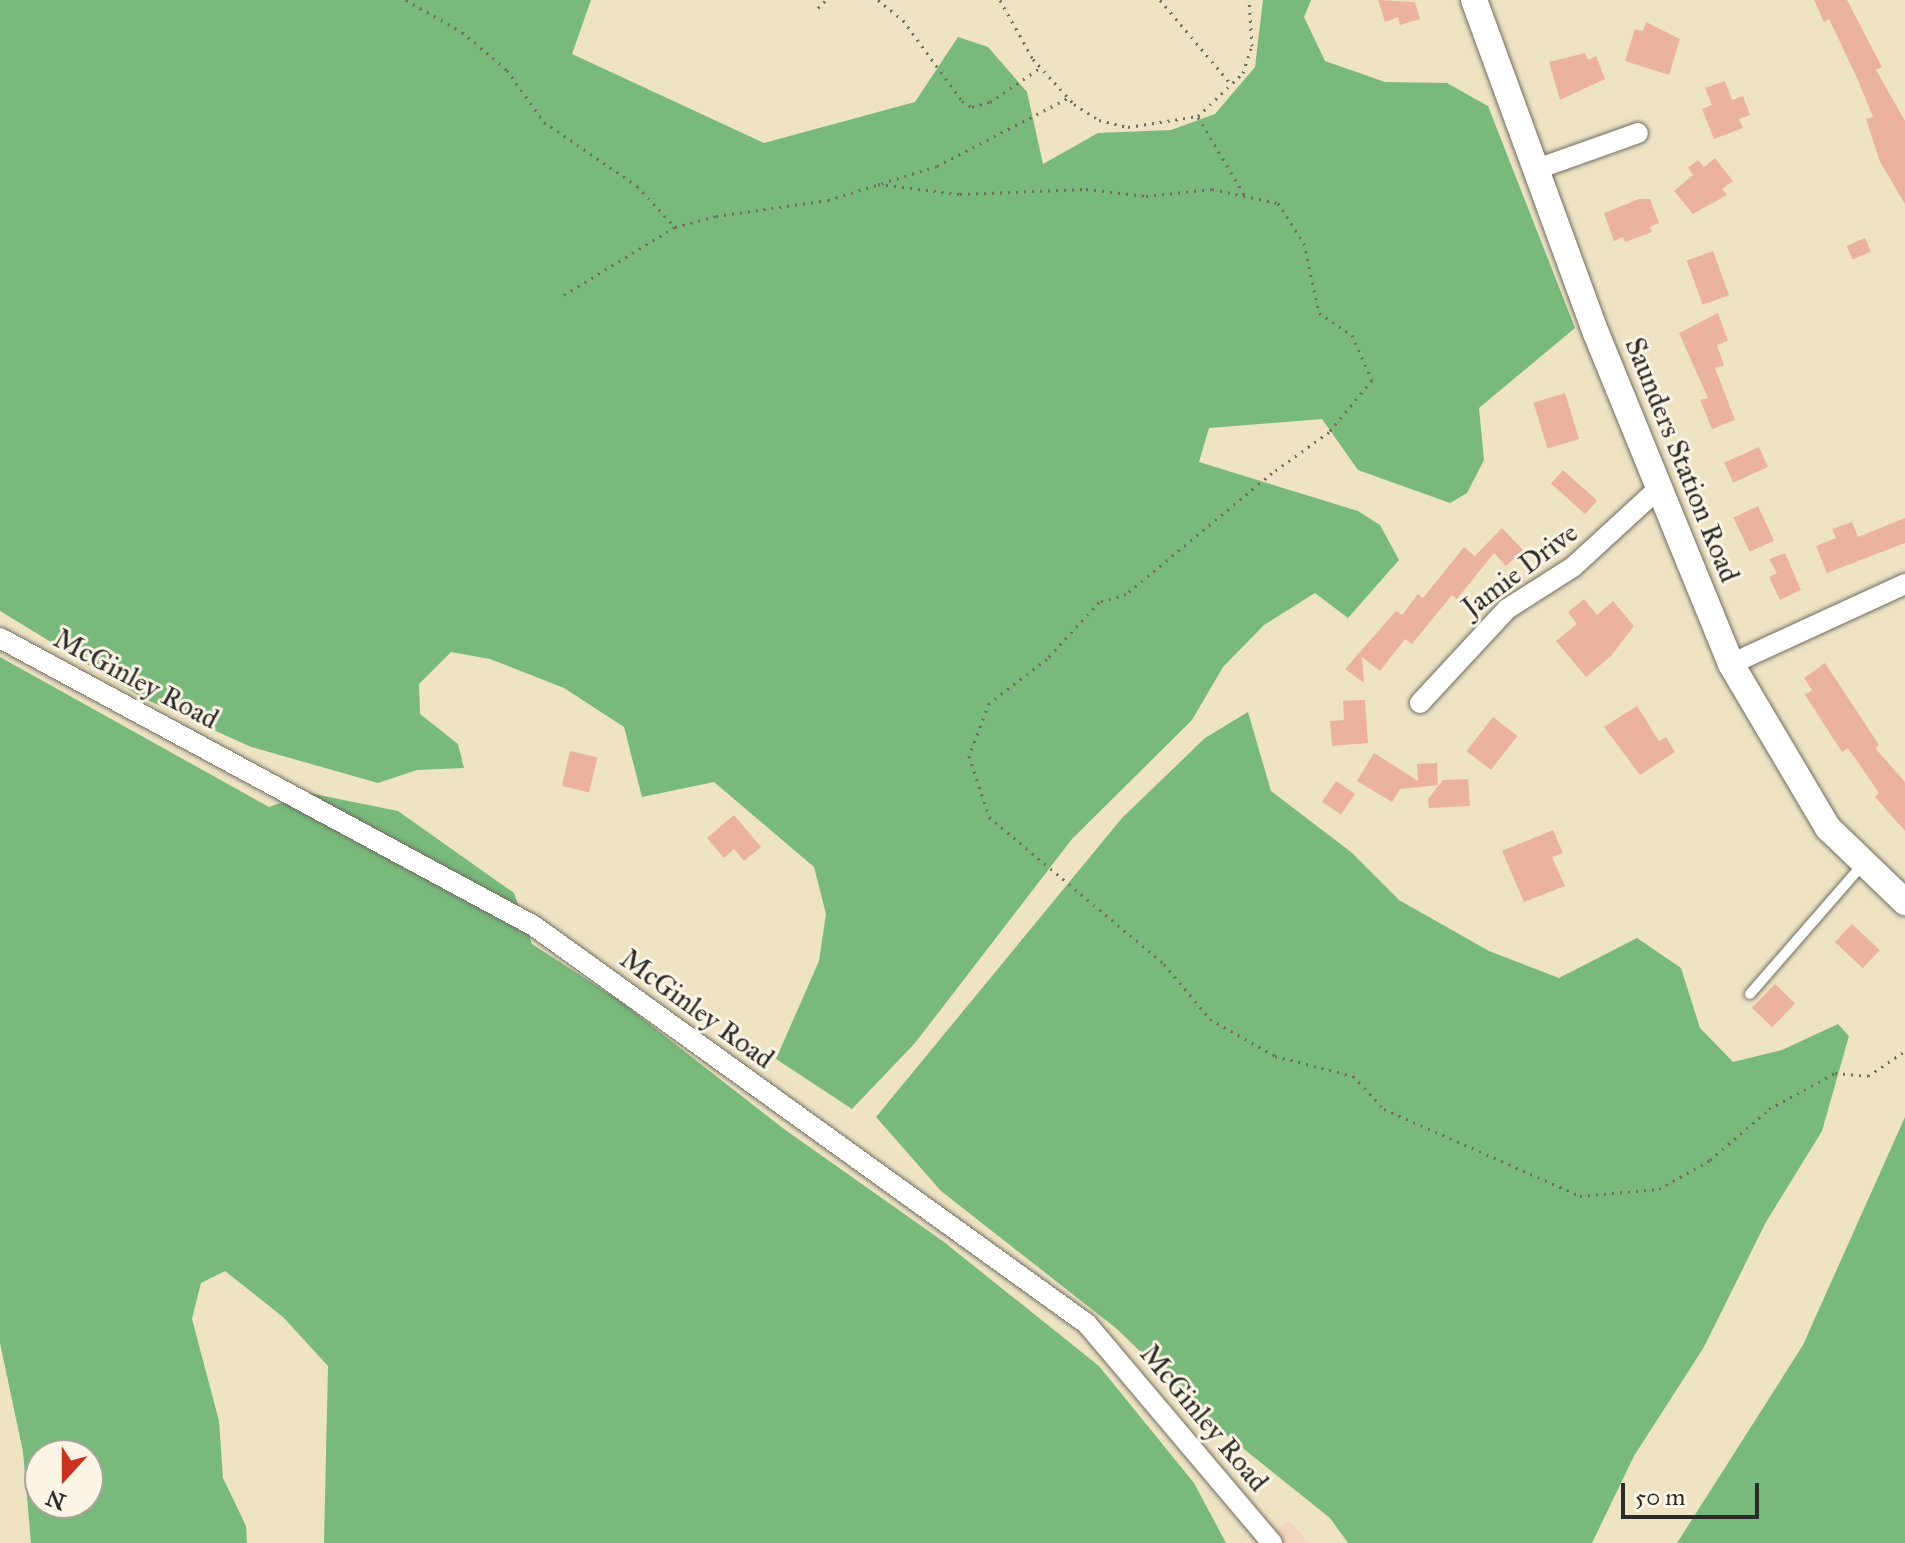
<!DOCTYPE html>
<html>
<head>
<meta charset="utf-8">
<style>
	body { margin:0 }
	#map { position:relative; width:1905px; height:1543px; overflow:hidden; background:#eee4c4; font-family:"IM FELL Great Primer",serif }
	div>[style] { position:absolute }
	.built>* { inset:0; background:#f3d4bf }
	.forest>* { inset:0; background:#79b97b }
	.building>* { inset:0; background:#ebb29e; transform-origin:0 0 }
	.path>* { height:3px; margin-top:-1.5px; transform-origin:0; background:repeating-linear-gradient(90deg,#6f6c61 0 2px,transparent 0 8px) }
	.roads { filter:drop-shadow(0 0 2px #6f6c61) drop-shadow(0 0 2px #6f6c61) }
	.service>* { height:10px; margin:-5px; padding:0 5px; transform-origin:5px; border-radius:5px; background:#fff }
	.minor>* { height:20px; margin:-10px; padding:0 10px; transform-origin:10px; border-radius:10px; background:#fff }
	.tertiary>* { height:26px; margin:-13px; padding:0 13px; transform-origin:13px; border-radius:13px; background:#fff }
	span { translate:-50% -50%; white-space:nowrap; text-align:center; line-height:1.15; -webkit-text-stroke:6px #fcf5e5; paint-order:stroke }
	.street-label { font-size:28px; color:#2b2b2b }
	.north { position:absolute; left:24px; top:1439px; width:80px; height:80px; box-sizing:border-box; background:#fcf5e5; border:2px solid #a8a49b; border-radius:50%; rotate:201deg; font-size:22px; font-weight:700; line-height:32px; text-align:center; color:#2b2b2b }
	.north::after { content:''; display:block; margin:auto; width:28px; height:36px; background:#c8321e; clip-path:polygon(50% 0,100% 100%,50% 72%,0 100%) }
	.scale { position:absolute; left:1621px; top:1483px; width:138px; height:36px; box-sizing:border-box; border:4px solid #2b2b2b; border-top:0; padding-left:10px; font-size:24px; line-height:28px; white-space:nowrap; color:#2b2b2b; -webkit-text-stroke:6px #fcf5e5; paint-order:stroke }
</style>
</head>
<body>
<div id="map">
	<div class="built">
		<i style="clip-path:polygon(1289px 1521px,1309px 1543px,1255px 1543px)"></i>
	</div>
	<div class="forest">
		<i style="clip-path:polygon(0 0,591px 0,572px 54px,764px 143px,915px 102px,958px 37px,988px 47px,1027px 92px,1043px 164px,1098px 133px,1171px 130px,1215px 114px,1255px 67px,1263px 0,1311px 0,1304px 17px,1325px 61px,1385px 82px,1447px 83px,1488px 106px,1575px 328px,1479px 408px,1484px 460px,1467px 493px,1450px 503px,1358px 470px,1322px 419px,1209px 428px,1199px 462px,1358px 511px,1380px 525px,1399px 560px,1348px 618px,1315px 593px,1264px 625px,1223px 667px,1192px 720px,1072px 839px,915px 1043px,852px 1109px,776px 1059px,819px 961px,826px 914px,814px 867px,714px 782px,642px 797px,624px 727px,564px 688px,490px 659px,451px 652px,419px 684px,420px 714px,458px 744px,464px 768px,417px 770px,378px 783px,251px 747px,143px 698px,0 611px)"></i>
		<i style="clip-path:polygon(evenodd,0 657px,269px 807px,309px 793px,398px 811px,514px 893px,532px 944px,620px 1001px,784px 1129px,944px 1242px,1099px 1366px,1194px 1483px,1226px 1543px,324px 1543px,328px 1366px,283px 1317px,225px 1271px,201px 1283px,192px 1319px,219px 1421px,223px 1478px,246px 1526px,247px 1543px,31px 1543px,23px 1452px,0 1343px,0 657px,40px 1455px,88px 1455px,88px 1503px,40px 1503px,40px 1455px)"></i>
		<i style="clip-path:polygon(1248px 712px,1271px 791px,1351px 852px,1399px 900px,1489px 951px,1559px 978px,1637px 938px,1681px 968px,1700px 1028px,1733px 1062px,1782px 1050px,1838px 1024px,1849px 1036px,1822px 1131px,1766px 1222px,1704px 1347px,1634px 1456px,1592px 1543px,1348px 1543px,1330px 1518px,1225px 1434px,1117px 1329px,941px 1191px,876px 1117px,1122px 818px,1205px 738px)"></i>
		<i style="clip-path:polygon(1905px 1117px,1905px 1543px,1677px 1543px,1803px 1345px)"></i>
	</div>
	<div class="building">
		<i style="clip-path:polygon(1378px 0,1415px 2px,1420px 19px,1400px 25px,1398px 17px,1385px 22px)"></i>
		<i style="clip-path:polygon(1814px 0,1847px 0,1882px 67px,1876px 70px,1905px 121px,1905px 204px,1880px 162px,1866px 119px,1873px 117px,1857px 78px,1829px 19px,1824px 22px)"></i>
		<i style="clip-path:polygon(1646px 22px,1680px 39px,1669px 75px,1625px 61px,1635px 29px,1643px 31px)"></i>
		<i style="clip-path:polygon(1585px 53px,1588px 60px,1596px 56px,1605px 79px,1560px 100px,1549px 62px)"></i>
		<i style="clip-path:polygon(1725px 81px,1732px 100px,1743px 96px,1750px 115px,1739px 119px,1743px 128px,1714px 139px,1702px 109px,1712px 105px,1705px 88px)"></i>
		<i style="clip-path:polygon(1715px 158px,1733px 181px,1722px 189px,1727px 195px,1693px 214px,1674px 191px,1693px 175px,1688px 168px,1698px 160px,1704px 167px)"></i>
		<i style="clip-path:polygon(1639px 199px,1650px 199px,1659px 223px,1649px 227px,1652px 232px,1625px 242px,1623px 237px,1614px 241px,1604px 213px)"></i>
		<i style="left:1865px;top:238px;width:15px;height:20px;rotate:67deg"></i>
		<i style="left:1713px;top:251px;width:47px;height:28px;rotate:70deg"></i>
		<i style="clip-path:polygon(1718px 313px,1728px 341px,1717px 345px,1724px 365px,1715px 368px,1735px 420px,1712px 429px,1700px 400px,1708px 398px,1679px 333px)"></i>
		<i style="left:1565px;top:393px;width:48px;height:33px;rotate:73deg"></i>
		<i style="left:1759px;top:447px;width:22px;height:38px;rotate:66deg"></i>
		<i style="left:1563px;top:470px;width:46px;height:18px;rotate:42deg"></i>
		<i style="left:1758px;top:506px;width:38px;height:27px;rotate:65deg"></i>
		<i style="clip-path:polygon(1905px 518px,1905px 543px,1827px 573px,1816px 546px,1836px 538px,1832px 529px,1852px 522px,1858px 537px)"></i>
		<i style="clip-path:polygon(1502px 528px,1523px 550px,1506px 566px,1494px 553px,1457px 599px,1452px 595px,1412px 644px,1405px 639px,1380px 671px,1362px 657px,1364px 683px,1345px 669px,1396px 611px,1402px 615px,1418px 594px,1423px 598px,1464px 547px,1475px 556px)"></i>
		<i style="clip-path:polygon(1785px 553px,1801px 590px,1780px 600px,1769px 577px,1777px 573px,1769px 559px)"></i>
		<i style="clip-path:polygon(1584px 599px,1597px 615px,1613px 601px,1634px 626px,1611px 656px,1586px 677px,1556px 641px,1577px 624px,1568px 612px)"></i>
		<i style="clip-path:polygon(1825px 663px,1879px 745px,1875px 748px,1905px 782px,1905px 831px,1875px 797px,1879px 793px,1848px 748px,1842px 752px,1805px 695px,1812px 690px,1804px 678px)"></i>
		<i style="clip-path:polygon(1365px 700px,1368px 743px,1332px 746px,1330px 721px,1344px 720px,1343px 701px)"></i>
		<i style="clip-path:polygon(1637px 706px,1659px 741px,1666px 737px,1675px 752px,1640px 775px,1604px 727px)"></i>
		<i style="left:1493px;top:717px;width:31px;height:43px;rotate:38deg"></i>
		<i style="left:570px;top:751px;width:28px;height:36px;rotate:13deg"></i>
		<i style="clip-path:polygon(1374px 753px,1418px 781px,1417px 764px,1437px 763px,1438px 785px,1400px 789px,1392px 802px,1357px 781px)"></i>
		<i style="clip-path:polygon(1468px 779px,1470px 806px,1429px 808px,1428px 799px,1443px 780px)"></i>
		<i style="left:1336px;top:781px;width:23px;height:25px;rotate:34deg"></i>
		<i style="clip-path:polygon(734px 815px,761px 847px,744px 861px,734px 849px,724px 858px,707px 838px)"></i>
		<i style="clip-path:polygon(1553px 830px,1563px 853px,1552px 857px,1565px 886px,1524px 902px,1502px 851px)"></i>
		<i style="left:1852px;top:924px;width:38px;height:25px;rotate:43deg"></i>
		<i style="left:1775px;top:984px;width:28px;height:33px;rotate:44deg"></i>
	</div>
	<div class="path">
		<i style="left:406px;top:0;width:64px;rotate:29.7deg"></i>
		<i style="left:462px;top:32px;width:59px;rotate:40.2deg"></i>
		<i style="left:507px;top:70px;width:64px;rotate:54.6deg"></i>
		<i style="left:544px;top:122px;width:113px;rotate:34.5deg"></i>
		<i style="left:637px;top:186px;width:56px;rotate:47.2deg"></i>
		<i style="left:675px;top:227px;width:42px;rotate:-15deg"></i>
		<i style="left:716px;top:216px;width:113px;rotate:-8.1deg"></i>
		<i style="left:828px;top:200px;width:114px;rotate:-17.3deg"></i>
		<i style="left:937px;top:166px;width:148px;rotate:-27.4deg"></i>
		<i style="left:878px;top:0;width:32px;rotate:39deg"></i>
		<i style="left:903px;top:20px;width:100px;rotate:53.9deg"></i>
		<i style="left:962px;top:101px;width:12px;rotate:31deg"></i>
		<i style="left:972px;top:107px;width:19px;rotate:-16deg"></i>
		<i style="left:990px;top:102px;width:60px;rotate:-34.2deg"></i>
		<i style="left:1000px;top:0;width:68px;rotate:60.8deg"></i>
		<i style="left:1033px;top:59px;width:61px;rotate:47.7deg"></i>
		<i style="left:1074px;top:104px;width:30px;rotate:33deg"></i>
		<i style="left:1099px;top:120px;width:30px;rotate:14deg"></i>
		<i style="left:1128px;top:127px;width:71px;rotate:-8.9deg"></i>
		<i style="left:1198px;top:116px;width:62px;rotate:-43.7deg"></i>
		<i style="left:1243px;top:73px;width:28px;rotate:-72deg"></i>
		<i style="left:1252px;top:46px;width:46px;rotate:-93.7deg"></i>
		<i style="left:1160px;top:0;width:110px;rotate:49.8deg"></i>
		<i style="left:818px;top:8px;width:11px;rotate:-45deg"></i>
		<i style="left:1198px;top:117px;width:92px;rotate:59.3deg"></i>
		<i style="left:878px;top:184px;width:83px;rotate:7deg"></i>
		<i style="left:960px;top:194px;width:126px;rotate:-2.3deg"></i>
		<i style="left:1086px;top:189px;width:60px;rotate:6.7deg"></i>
		<i style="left:1146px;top:196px;width:66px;rotate:-6.1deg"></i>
		<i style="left:1212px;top:189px;width:67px;rotate:12deg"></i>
		<i style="left:1278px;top:203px;width:48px;rotate:57deg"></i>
		<i style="left:1304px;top:243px;width:72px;rotate:77.9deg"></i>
		<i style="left:1319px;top:313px;width:40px;rotate:34deg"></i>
		<i style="left:1352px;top:335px;width:49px;rotate:66deg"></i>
		<i style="left:1372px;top:380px;width:67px;rotate:129.6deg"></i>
		<i style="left:1329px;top:432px;width:70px;rotate:144.3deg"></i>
		<i style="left:1272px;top:473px;width:190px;rotate:140.3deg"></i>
		<i style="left:1126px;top:594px;width:28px;rotate:163deg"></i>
		<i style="left:1099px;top:602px;width:77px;rotate:132.4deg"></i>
		<i style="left:1047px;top:659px;width:73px;rotate:142.8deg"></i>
		<i style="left:989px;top:703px;width:57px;rotate:110.7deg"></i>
		<i style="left:969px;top:756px;width:64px;rotate:71.8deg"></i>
		<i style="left:989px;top:817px;width:229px;rotate:40deg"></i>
		<i style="left:1164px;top:964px;width:72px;rotate:50.1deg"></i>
		<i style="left:1210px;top:1019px;width:75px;rotate:29.6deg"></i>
		<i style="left:1275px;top:1056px;width:81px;rotate:14.4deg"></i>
		<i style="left:1353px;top:1076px;width:45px;rotate:46.8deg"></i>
		<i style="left:1384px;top:1109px;width:214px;rotate:23.9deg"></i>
		<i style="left:1580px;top:1196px;width:79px;rotate:-5.1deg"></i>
		<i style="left:1659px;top:1189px;width:59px;rotate:-29.6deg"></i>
		<i style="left:1710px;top:1160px;width:78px;rotate:-40.8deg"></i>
		<i style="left:1769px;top:1109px;width:75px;rotate:-28.6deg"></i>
		<i style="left:1835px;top:1073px;width:33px;rotate:5deg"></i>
		<i style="left:1868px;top:1076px;width:45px;rotate:-34deg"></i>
		<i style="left:564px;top:295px;width:130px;rotate:-31.5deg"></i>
	</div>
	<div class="roads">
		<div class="service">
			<i style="left:1750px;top:994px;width:172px;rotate:-49deg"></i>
		</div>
		<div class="minor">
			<i style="left:1537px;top:169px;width:107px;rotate:-19.6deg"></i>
			<i style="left:0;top:638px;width:607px;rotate:28.34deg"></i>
			<i style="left:534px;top:926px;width:681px;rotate:35.74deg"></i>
			<i style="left:1087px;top:1324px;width:287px;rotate:49.8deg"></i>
			<i style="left:1731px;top:664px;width:192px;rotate:-24.7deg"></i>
			<i style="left:1420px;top:703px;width:128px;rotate:-47.2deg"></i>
			<i style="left:1507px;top:609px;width:78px;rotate:-32.5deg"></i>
			<i style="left:1573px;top:567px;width:117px;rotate:-42.6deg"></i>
		</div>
		<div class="tertiary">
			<i style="left:1474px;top:0;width:355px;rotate:69.9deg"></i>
			<i style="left:1596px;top:333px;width:357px;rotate:67.8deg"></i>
			<i style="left:1731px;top:664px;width:191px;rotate:59.4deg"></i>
			<i style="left:1828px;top:828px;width:107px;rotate:43.9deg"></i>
		</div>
	</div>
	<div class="street-label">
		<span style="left:1682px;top:460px;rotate:68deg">Saunders Station Road</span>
		<span style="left:1520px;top:570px;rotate:-37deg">Jamie Drive</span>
		<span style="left:136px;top:679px;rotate:28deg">McGinley Road</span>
		<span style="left:697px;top:1009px;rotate:36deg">McGinley Road</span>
		<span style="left:1204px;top:1418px;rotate:50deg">McGinley Road</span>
	</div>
	<div class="north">N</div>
	<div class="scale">50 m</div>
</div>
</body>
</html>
